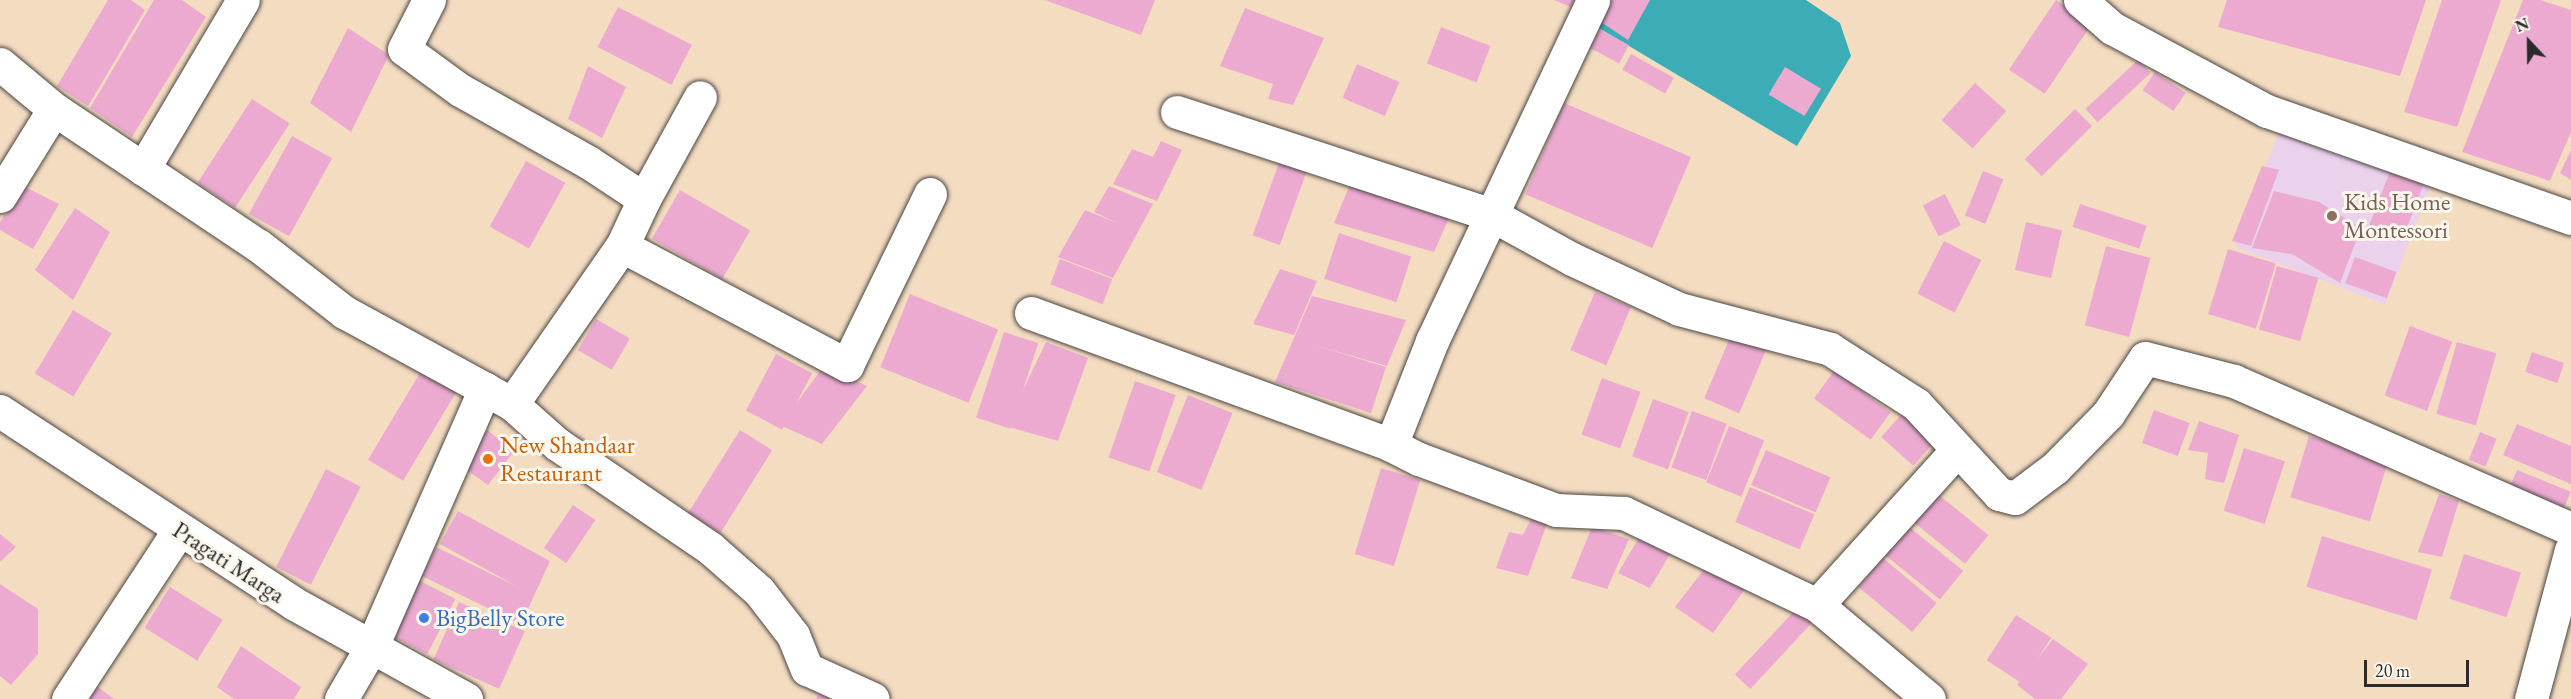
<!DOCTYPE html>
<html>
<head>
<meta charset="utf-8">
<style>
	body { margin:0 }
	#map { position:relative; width:2571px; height:699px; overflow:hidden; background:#f4dcc1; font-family:"EB Garamond",serif }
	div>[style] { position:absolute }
	.built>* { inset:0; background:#ead1ec; transform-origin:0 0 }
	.water>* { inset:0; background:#3cadb6 }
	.building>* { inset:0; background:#ecaad1; transform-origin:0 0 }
	.roads { filter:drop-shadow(0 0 2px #494642) drop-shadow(0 0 2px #494642) }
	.street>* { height:33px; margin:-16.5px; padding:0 16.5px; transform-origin:16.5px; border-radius:16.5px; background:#fff }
	.dots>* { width:16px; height:16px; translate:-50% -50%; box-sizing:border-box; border:3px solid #fbf7ec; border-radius:50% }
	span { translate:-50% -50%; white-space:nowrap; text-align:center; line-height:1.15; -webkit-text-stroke:6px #fbf7ec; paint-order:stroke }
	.education-label { font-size:24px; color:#785e54 }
	.left { translate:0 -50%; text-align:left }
	.food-label { font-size:24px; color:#c56008 }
	.street-label { font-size:24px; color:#2b2b2b }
	.shop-label { font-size:24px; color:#366cbe }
	.north { position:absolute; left:2499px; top:12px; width:60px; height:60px; -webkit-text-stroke:4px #fbf7ec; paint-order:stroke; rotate:338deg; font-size:16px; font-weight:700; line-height:24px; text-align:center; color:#2b2b2b }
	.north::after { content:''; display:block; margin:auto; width:21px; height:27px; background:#2b2b2b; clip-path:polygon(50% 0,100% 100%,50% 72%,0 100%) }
	.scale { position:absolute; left:2364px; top:660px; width:105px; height:27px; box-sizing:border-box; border:3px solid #2b2b2b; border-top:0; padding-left:8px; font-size:18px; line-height:21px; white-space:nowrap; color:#2b2b2b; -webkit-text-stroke:4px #fbf7ec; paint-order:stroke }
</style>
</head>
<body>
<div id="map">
	<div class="built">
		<i style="left:2280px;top:129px;width:161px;height:126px;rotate:21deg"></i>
	</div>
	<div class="water">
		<i style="clip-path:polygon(1598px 0,1806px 0,1840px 23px,1851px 56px,1797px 146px,1587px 21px)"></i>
	</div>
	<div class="building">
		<i style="clip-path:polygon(108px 0,131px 0,145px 10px,88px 106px,57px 86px)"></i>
		<i style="clip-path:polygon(154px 0,182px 0,206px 17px,132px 137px,90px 108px)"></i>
		<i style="clip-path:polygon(1045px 0,1155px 0,1141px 35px)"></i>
		<i style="clip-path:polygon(1554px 0,1576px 0,1573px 8px)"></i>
		<i style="clip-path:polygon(1604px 0,1650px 0,1628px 40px,1595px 18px)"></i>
		<i style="left:2056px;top:0;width:43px;height:84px;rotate:34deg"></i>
		<i style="clip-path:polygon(2227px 0,2426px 0,2400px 76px,2218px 27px)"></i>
		<i style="clip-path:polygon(2442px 0,2501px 0,2457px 127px,2404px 112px)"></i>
		<i style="clip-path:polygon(2523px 0,2540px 0,2571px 10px,2571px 132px,2550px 181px,2462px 152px)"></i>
		<i style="left:618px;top:7px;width:83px;height:45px;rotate:27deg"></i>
		<i style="clip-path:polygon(1245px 8px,1324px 38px,1293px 105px,1268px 99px,1273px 84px,1220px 66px)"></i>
		<i style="left:1441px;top:27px;width:53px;height:39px;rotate:21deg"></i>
		<i style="clip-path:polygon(348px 28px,389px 55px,351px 132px,310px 103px)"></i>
		<i style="left:1599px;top:29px;width:34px;height:21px;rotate:28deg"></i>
		<i style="left:1631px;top:54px;width:49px;height:18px;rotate:29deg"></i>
		<i style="left:2138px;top:60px;width:18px;height:72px;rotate:47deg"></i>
		<i style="left:1357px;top:64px;width:46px;height:37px;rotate:23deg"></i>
		<i style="clip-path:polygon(588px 66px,626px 87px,602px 138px,568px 119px)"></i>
		<i style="left:1785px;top:67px;width:42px;height:32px;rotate:31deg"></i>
		<i style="left:2155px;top:72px;width:37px;height:22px;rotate:34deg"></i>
		<i style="left:1975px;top:83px;width:42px;height:50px;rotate:42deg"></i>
		<i style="left:252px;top:99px;width:45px;height:100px;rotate:33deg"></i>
		<i style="left:1564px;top:103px;width:138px;height:99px;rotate:23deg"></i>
		<i style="left:2075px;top:109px;width:24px;height:71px;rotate:45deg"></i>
		<i style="left:292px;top:136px;width:46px;height:89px;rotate:29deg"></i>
		<i style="clip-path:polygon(1161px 141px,1182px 150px,1157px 201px,1113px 184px,1132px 149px,1153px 157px)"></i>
		<i style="clip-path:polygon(2571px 150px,2571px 180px,2560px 173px)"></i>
		<i style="left:1280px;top:160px;width:29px;height:80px;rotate:20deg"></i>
		<i style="left:526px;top:161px;width:45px;height:75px;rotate:29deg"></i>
		<i style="clip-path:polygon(2262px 166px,2279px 170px,2251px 246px,2232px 241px)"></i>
		<i style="left:2392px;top:166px;width:36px;height:67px;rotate:21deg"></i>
		<i style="left:1983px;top:171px;width:22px;height:48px;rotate:22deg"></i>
		<i style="clip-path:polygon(1354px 175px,1453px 209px,1434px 252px,1334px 223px)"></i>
		<i style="clip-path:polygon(23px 186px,59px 204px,33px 249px,0 230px,0 222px)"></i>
		<i style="clip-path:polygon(1109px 186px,1153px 204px,1113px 278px,1058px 257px,1085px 210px,1117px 223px,1094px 212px)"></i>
		<i style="left:680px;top:190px;width:81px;height:56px;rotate:30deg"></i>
		<i style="clip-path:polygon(2274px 191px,2319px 202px,2361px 228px,2340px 283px,2292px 254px,2252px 248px)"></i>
		<i style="left:1945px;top:194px;width:35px;height:25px;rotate:63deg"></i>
		<i style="left:2080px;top:204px;width:70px;height:24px;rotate:18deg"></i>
		<i style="clip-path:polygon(75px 208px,110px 232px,73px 300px,35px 270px)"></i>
		<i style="left:2026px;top:222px;width:37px;height:49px;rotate:13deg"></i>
		<i style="left:1339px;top:233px;width:76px;height:48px;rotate:18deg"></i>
		<i style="left:1944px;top:241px;width:42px;height:59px;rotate:27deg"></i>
		<i style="left:2106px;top:246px;width:46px;height:82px;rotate:15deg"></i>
		<i style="left:2228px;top:249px;width:50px;height:68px;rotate:17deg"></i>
		<i style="left:2355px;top:257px;width:44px;height:28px;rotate:20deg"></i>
		<i style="left:1060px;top:259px;width:56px;height:27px;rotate:21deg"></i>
		<i style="left:2277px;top:266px;width:43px;height:66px;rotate:16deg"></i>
		<i style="clip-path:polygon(1280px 269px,1317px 281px,1294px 335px,1253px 324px)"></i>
		<i style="left:1595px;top:292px;width:39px;height:63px;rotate:23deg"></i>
		<i style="left:910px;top:294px;width:95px;height:79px;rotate:22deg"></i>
		<i style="clip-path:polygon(1312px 296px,1406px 320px,1387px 366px,1311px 344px,1386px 367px,1371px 413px,1275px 382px)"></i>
		<i style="left:73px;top:310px;width:45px;height:74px;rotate:31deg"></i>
		<i style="left:596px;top:319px;width:39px;height:36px;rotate:30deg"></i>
		<i style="left:2410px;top:326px;width:45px;height:74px;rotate:20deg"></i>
		<i style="left:1004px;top:332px;width:36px;height:90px;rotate:18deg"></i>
		<i style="left:1732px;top:333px;width:38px;height:71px;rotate:23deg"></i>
		<i style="clip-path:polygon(1046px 342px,1088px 358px,1058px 441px,1006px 426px)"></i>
		<i style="left:2457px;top:342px;width:41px;height:75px;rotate:16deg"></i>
		<i style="left:2532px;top:352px;width:34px;height:21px;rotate:19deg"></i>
		<i style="left:776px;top:354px;width:41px;height:64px;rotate:28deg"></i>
		<i style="clip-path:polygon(824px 366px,867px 386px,822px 444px,780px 425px)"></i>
		<i style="left:423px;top:368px;width:41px;height:107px;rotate:31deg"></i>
		<i style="left:1834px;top:371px;width:70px;height:34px;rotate:36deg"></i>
		<i style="left:1602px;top:378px;width:41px;height:60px;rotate:20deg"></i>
		<i style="left:1135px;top:381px;width:43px;height:81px;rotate:19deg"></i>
		<i style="left:1188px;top:395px;width:48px;height:83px;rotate:22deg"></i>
		<i style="left:1653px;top:399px;width:38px;height:61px;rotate:20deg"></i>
		<i style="left:2154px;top:410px;width:38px;height:35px;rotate:20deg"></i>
		<i style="left:1692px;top:411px;width:37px;height:60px;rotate:20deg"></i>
		<i style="left:1902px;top:414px;width:43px;height:31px;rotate:42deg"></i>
		<i style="clip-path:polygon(2199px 421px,2239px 435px,2224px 483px,2205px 479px,2208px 453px,2188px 450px)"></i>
		<i style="clip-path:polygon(2517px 424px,2571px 446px,2571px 484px,2503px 455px)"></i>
		<i style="left:1729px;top:426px;width:38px;height:61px;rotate:22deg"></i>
		<i style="clip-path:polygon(487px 430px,514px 451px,488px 485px,464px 468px)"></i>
		<i style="left:740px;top:430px;width:38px;height:98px;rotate:32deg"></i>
		<i style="left:2480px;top:432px;width:18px;height:30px;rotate:22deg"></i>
		<i style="left:2309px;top:436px;width:83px;height:64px;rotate:17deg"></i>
		<i style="left:2244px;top:448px;width:43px;height:66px;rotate:18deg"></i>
		<i style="left:1766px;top:450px;width:70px;height:38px;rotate:23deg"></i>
		<i style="left:1381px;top:468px;width:41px;height:90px;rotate:17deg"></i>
		<i style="left:326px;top:469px;width:39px;height:110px;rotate:27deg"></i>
		<i style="left:2517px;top:470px;width:58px;height:26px;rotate:22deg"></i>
		<i style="left:1750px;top:487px;width:70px;height:38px;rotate:23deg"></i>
		<i style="left:1934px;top:491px;width:70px;height:37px;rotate:39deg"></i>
		<i style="clip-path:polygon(2439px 494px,2459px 501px,2442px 557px,2418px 552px)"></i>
		<i style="left:573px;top:505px;width:27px;height:52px;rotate:34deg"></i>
		<i style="clip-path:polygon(458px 511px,550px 561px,521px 624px,422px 576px,436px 547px,518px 587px,440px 544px)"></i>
		<i style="clip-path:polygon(1534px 513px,1549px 518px,1528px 576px,1496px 568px,1509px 532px,1523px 535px)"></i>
		<i style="left:1908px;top:526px;width:71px;height:37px;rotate:39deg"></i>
		<i style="clip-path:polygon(1592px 527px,1629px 539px,1607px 589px,1571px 578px)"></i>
		<i style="clip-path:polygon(0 534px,16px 547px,0 562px)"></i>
		<i style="clip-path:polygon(1640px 536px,1673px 549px,1650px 588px,1618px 573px)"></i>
		<i style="left:2322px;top:536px;width:115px;height:53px;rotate:17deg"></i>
		<i style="left:2464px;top:554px;width:60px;height:47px;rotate:18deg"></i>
		<i style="left:1883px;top:558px;width:70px;height:38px;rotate:40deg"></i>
		<i style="clip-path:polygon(1709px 563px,1750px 582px,1713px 633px,1675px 607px)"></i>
		<i style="left:418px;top:580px;width:42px;height:62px;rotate:27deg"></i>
		<i style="clip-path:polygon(0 584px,38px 609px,38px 654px,11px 685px,0 676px)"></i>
		<i style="left:170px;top:587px;width:62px;height:48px;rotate:32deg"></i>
		<i style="left:459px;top:602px;width:72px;height:63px;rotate:24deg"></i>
		<i style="left:1797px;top:608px;width:21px;height:91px;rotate:43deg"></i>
		<i style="left:2016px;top:615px;width:42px;height:54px;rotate:33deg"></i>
		<i style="clip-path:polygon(2053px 639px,2088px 664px,2061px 699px,2035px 699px,2017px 685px)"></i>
		<i style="clip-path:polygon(241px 646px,301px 687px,294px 699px,234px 699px,217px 687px)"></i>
		<i style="clip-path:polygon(98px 687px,114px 699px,88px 699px)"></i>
		<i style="clip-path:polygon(819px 694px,830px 699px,816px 699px)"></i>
	</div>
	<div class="roads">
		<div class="street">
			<i style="left:2080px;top:0;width:43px;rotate:41.2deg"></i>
			<i style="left:2112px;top:28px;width:176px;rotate:28.2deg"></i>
			<i style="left:2267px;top:111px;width:322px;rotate:19.4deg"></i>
			<i style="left:0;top:64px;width:70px;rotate:39.8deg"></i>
			<i style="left:54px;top:109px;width:247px;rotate:33.8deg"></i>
			<i style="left:259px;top:246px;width:108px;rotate:37.8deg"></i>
			<i style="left:344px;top:312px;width:161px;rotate:28.6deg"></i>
			<i style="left:1177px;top:112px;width:331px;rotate:18.1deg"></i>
			<i style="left:1492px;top:215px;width:91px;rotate:28.8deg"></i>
			<i style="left:1572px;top:259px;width:118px;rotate:25deg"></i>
			<i style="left:1679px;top:309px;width:156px;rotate:14.8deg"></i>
			<i style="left:1830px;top:349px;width:102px;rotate:32.6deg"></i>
			<i style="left:1916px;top:404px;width:122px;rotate:47.3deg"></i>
			<i style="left:1999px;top:494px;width:16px;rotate:14deg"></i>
			<i style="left:2015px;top:498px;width:50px;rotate:-36.9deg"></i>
			<i style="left:2055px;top:468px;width:76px;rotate:-45.5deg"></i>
			<i style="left:2108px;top:414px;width:67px;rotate:-56.5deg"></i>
			<i style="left:2145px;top:358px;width:92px;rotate:14.5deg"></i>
			<i style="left:2234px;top:381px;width:368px;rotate:23.7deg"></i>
			<i style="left:143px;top:169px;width:196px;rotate:-59.4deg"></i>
			<i style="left:0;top:196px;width:102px;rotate:-58.2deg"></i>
			<i style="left:644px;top:199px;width:116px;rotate:-61.2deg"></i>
			<i style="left:622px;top:246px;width:255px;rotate:27.9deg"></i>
			<i style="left:847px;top:365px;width:190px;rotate:-64.1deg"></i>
			<i style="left:1031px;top:313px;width:383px;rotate:20.1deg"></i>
			<i style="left:1391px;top:445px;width:31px;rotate:27deg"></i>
			<i style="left:1419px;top:459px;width:146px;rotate:20.4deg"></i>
			<i style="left:1556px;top:510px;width:68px;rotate:2.5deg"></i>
			<i style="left:1624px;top:513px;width:214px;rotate:25.5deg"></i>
			<i style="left:1817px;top:605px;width:146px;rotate:40deg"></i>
			<i style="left:512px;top:404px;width:60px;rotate:41.6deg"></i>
			<i style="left:557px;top:444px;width:185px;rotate:34.2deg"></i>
			<i style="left:710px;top:548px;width:65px;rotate:41.3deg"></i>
			<i style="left:759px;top:591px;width:56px;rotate:52.3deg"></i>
			<i style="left:793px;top:635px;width:37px;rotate:68deg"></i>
			<i style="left:807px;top:669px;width:72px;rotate:24.4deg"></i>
			<i style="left:0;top:411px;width:350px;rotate:33.2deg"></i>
			<i style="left:293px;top:603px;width:198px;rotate:29deg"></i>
			<i style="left:1391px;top:445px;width:112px;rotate:-68.5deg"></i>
			<i style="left:1432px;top:341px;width:377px;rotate:-64.7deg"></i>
			<i style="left:1817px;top:605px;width:209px;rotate:-47.9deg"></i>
			<i style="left:68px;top:699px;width:202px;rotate:-56.7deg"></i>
			<i style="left:341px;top:699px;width:61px;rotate:-59.7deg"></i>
			<i style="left:372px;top:646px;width:281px;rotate:-66.3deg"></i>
			<i style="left:485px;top:389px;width:31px;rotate:29deg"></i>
			<i style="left:512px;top:404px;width:193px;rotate:-55.2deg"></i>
			<i style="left:622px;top:246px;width:52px;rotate:-64.9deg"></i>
			<i style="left:644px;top:199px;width:67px;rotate:-146.5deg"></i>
			<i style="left:588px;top:162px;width:147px;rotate:-150.6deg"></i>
			<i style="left:460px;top:90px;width:69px;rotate:-143.8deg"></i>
			<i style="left:404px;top:49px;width:55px;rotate:-63deg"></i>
			<i style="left:2531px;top:699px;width:154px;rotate:-75deg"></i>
		</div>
	</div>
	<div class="dots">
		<i style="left:2332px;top:216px;background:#8d6e63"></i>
		<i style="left:488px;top:459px;background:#e8710a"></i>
		<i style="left:424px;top:618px;background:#3f7fe0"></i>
	</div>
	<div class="education-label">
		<span class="left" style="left:2344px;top:216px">Kids Home<br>Montessori</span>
	</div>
	<div class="food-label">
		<span class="left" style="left:500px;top:459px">New Shandaar<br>Restaurant</span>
	</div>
	<div class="street-label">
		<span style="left:229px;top:562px;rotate:33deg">Pragati Marga</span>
	</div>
	<div class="shop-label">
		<span class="left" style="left:436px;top:618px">BigBelly Store</span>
	</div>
	<div class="north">N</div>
	<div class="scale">20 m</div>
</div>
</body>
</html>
